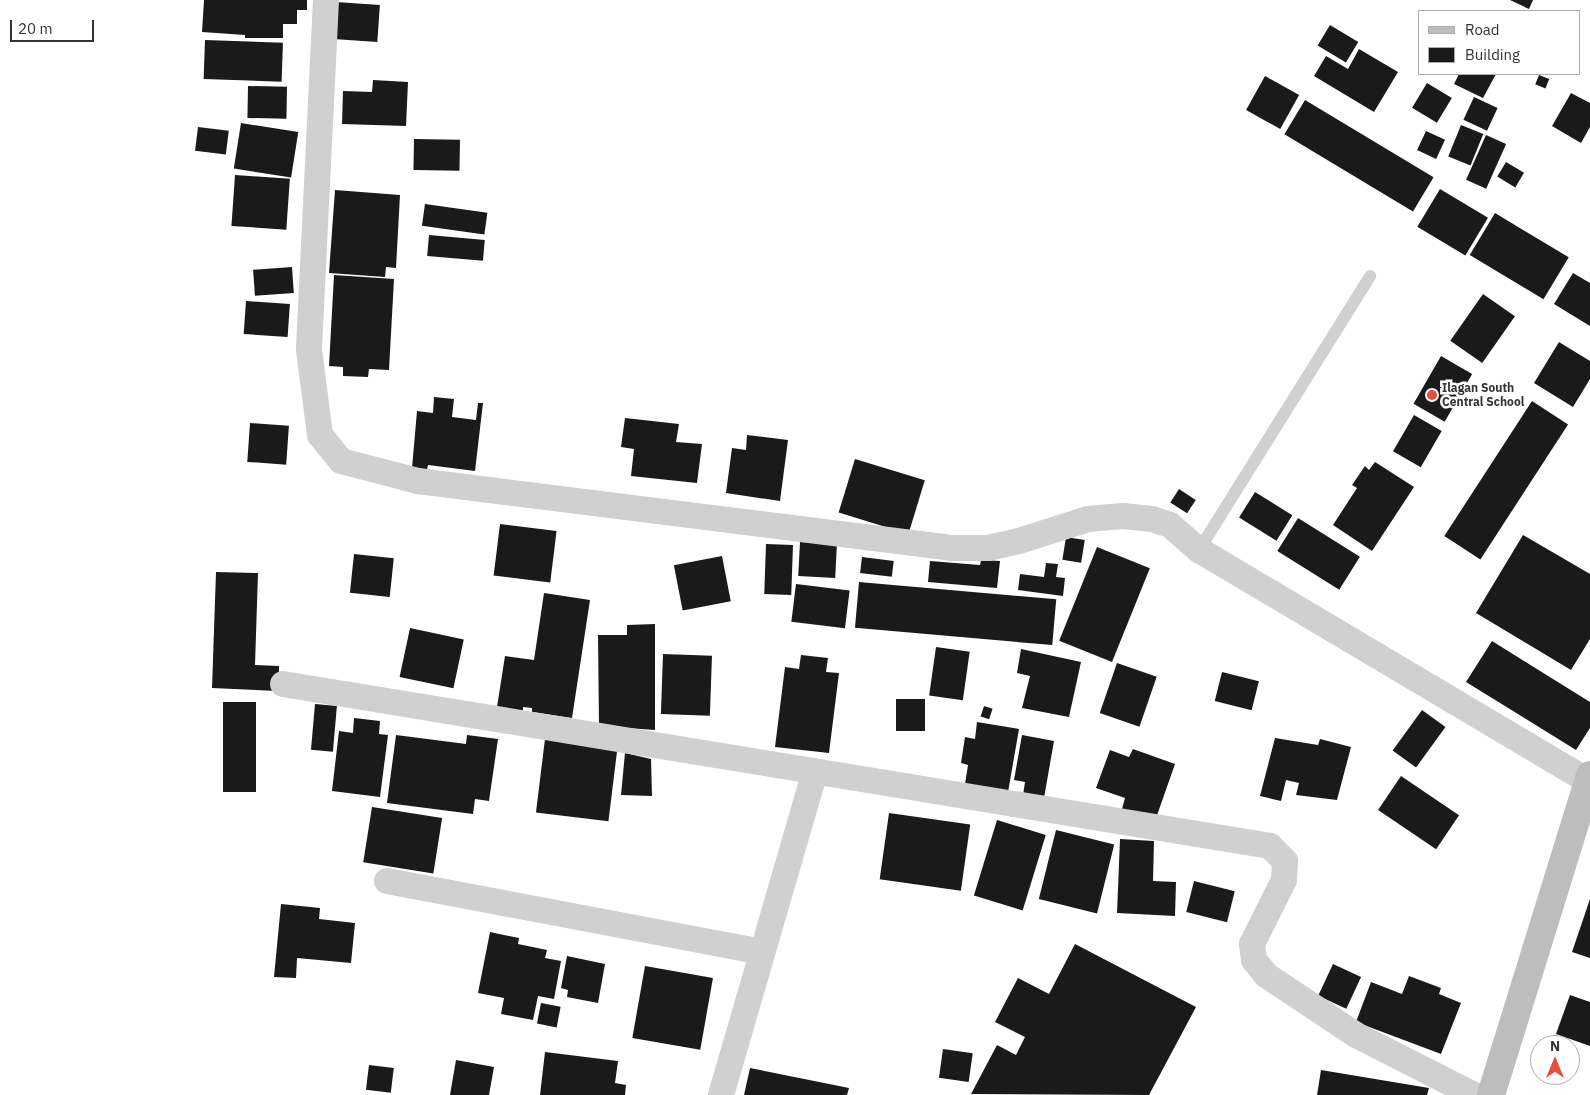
<!DOCTYPE html>
<html>
<head>
<meta charset="utf-8">
<style>
	body { margin:0 }
	#map { position:relative; width:1590px; height:1095px; overflow:hidden; background:#fff; font-family:"IBM Plex Sans",sans-serif }
	div>[style] { position:absolute }
	.building>* { inset:0; background:#1a1a1a; transform-origin:0 0 }
	.lane>* { height:12px; margin:-6px; padding:0 6px; transform-origin:6px; border-radius:6px; background:#d0d0d0 }
	.street>* { height:26px; margin:-13px; padding:0 13px; transform-origin:13px; border-radius:13px; background:#d0d0d0 }
	.secondary>* { height:28px; margin:-14px; padding:0 14px; transform-origin:14px; border-radius:14px; background:#bdbdbd }
	.dots>* { width:14px; height:14px; translate:-50% -50%; box-sizing:border-box; border:2px solid #fff; border-radius:50% }
	span { translate:-50% -50%; white-space:nowrap; text-align:center; line-height:1.15; -webkit-text-stroke:5px #fff; paint-order:stroke }
	.poi-label { font-size:12px; color:#333; font-weight:700 }
	.left { translate:0 -50%; text-align:left }
	.legend { position:absolute; left:1418px; top:10px; width:162px; height:65px; box-sizing:border-box; background:#fff; border:1px solid #adadad; margin:0; padding:6px 9px; list-style:none; font-size:15px; color:#333 }
	.legend li { display:flex; align-items:center; gap:10px; height:25px }
	.legend b { width:25px; border:1px solid #adadad }
	.north { position:absolute; left:1530px; top:1035px; width:50px; height:50px; box-sizing:border-box; background:#fff; border:1px solid #adadad; border-radius:50%; rotate:0deg; font-size:14px; font-weight:700; line-height:20px; text-align:center; color:#333 }
	.north::after { content:''; display:block; margin:auto; width:18px; height:22px; background:#e34f3c; clip-path:polygon(50% 0,100% 100%,50% 72%,0 100%) }
	.scale { position:absolute; left:10px; top:20px; width:84px; height:22px; box-sizing:border-box; border:2px solid #333; border-top:0; padding-left:6px; font-size:15px; line-height:18px; white-space:nowrap; color:#333; -webkit-text-stroke:4px #fff; paint-order:stroke }
</style>
</head>
<body>
<div id="map">
	<div class="building">
		<i style="clip-path:polygon(204px 0,307px 0,307px 10px,297px 10px,297px 24px,283px 24px,283px 38px,245px 38px,245px 35px,202px 32px)"></i>
		<i style="clip-path:polygon(1510px 0,1533px 0,1529px 9px)"></i>
		<i style="left:336px;top:2px;width:44px;height:37px;rotate:4deg"></i>
		<i style="left:1330px;top:25px;width:33px;height:24px;rotate:31deg"></i>
		<i style="left:205px;top:40px;width:78px;height:39px;rotate:2deg"></i>
		<i style="clip-path:polygon(1359px 49px,1398px 72px,1374px 112px,1314px 76px,1326px 56px,1348px 69px)"></i>
		<i style="clip-path:polygon(1459px 74px,1496px 74px,1483px 98px,1454px 84px)"></i>
		<i style="left:1539px;top:75px;width:11px;height:10px;rotate:22deg"></i>
		<i style="left:1265px;top:76px;width:39px;height:39px;rotate:29deg"></i>
		<i style="clip-path:polygon(373px 80px,408px 82px,406px 126px,342px 124px,343px 91px,372px 92px)"></i>
		<i style="left:1427px;top:83px;width:29px;height:29px;rotate:31deg"></i>
		<i style="left:248px;top:86px;width:39px;height:32px;rotate:1deg"></i>
		<i style="clip-path:polygon(1571px 93px,1590px 103px,1590px 127px,1581px 143px,1552px 126px)"></i>
		<i style="left:1474px;top:97px;width:26px;height:25px;rotate:25deg"></i>
		<i style="left:1305px;top:100px;width:150px;height:40px;rotate:31deg"></i>
		<i style="left:241px;top:123px;width:58px;height:46px;rotate:9deg"></i>
		<i style="left:1461px;top:125px;width:24px;height:34px;rotate:22deg"></i>
		<i style="left:198px;top:127px;width:31px;height:24px;rotate:7deg"></i>
		<i style="left:1426px;top:131px;width:21px;height:21px;rotate:25deg"></i>
		<i style="left:1486px;top:135px;width:22px;height:49px;rotate:24deg"></i>
		<i style="left:414px;top:139px;width:46px;height:31px;rotate:1deg"></i>
		<i style="left:1506px;top:162px;width:21px;height:17px;rotate:31deg"></i>
		<i style="left:235px;top:175px;width:55px;height:51px;rotate:4deg"></i>
		<i style="left:1440px;top:189px;width:56px;height:44px;rotate:31deg"></i>
		<i style="clip-path:polygon(335px 190px,400px 195px,396px 268px,386px 267px,385px 277px,329px 273px)"></i>
		<i style="left:425px;top:204px;width:63px;height:22px;rotate:8deg"></i>
		<i style="left:1495px;top:213px;width:86px;height:49px;rotate:31deg"></i>
		<i style="left:429px;top:235px;width:56px;height:21px;rotate:5deg"></i>
		<i style="left:292px;top:267px;width:26px;height:39px;rotate:86deg"></i>
		<i style="clip-path:polygon(1573px 273px,1590px 283px,1590px 326px,1554px 304px)"></i>
		<i style="clip-path:polygon(334px 275px,394px 279px,389px 370px,369px 369px,368px 377px,343px 376px,343px 367px,329px 366px)"></i>
		<i style="left:1483px;top:294px;width:39px;height:57px;rotate:35deg"></i>
		<i style="left:246px;top:301px;width:44px;height:33px;rotate:4deg"></i>
		<i style="clip-path:polygon(1559px 342px,1590px 361px,1590px 379px,1573px 407px,1534px 383px)"></i>
		<i style="left:1441px;top:356px;width:36px;height:55px;rotate:30deg"></i>
		<i style="clip-path:polygon(434px 397px,454px 399px,452px 417px,476px 420px,478px 403px,483px 403px,475px 471px,428px 465px,427px 470px,412px 468px,417px 411px,433px 413px)"></i>
		<i style="left:1532px;top:401px;width:43px;height:161px;rotate:33deg"></i>
		<i style="left:1414px;top:415px;width:32px;height:42px;rotate:30deg"></i>
		<i style="clip-path:polygon(625px 418px,679px 424px,676px 442px,702px 444px,697px 483px,631px 476px,634px 449px,621px 447px)"></i>
		<i style="left:250px;top:423px;width:39px;height:39px;rotate:4deg"></i>
		<i style="clip-path:polygon(747px 435px,788px 440px,780px 501px,726px 493px,732px 448px,746px 450px)"></i>
		<i style="left:855px;top:459px;width:73px;height:56px;rotate:17deg"></i>
		<i style="clip-path:polygon(1375px 462px,1414px 487px,1372px 551px,1333px 525px,1357px 488px,1352px 485px,1365px 466px,1369px 470px)"></i>
		<i style="left:1179px;top:489px;width:20px;height:16px;rotate:33deg"></i>
		<i style="left:1255px;top:492px;width:44px;height:30px;rotate:32deg"></i>
		<i style="left:1298px;top:518px;width:73px;height:39px;rotate:32deg"></i>
		<i style="left:500px;top:524px;width:57px;height:52px;rotate:7deg"></i>
		<i style="clip-path:polygon(1523px 535px,1590px 574px,1590px 639px,1571px 670px,1476px 613px)"></i>
		<i style="left:1066px;top:537px;width:19px;height:23px;rotate:9deg"></i>
		<i style="left:800px;top:542px;width:37px;height:34px;rotate:3deg"></i>
		<i style="left:766px;top:544px;width:27px;height:50px;rotate:2deg"></i>
		<i style="left:1097px;top:547px;width:57px;height:101px;rotate:22deg"></i>
		<i style="left:354px;top:554px;width:40px;height:39px;rotate:6deg"></i>
		<i style="left:722px;top:556px;width:46px;height:49px;rotate:79deg"></i>
		<i style="left:862px;top:557px;width:32px;height:16px;rotate:7deg"></i>
		<i style="clip-path:polygon(981px 560px,1000px 561px,997px 588px,928px 582px,930px 561px,980px 565px)"></i>
		<i style="clip-path:polygon(1046px 563px,1058px 564px,1056px 577px,1065px 578px,1063px 596px,1018px 590px,1020px 574px,1044px 577px)"></i>
		<i style="clip-path:polygon(216px 572px,258px 573px,255px 665px,279px 666px,279px 691px,212px 688px)"></i>
		<i style="left:859px;top:582px;width:198px;height:46px;rotate:5deg"></i>
		<i style="left:796px;top:584px;width:54px;height:38px;rotate:7deg"></i>
		<i style="clip-path:polygon(544px 593px,590px 600px,572px 718px,532px 712px,532px 708px,523px 707px,523px 711px,497px 707px,505px 656px,534px 660px)"></i>
		<i style="clip-path:polygon(655px 624px,655px 730px,599px 726px,598px 635px,627px 635px,627px 625px)"></i>
		<i style="left:410px;top:628px;width:55px;height:50px;rotate:12deg"></i>
		<i style="clip-path:polygon(1492px 641px,1590px 702px,1590px 728px,1576px 750px,1466px 682px)"></i>
		<i style="left:936px;top:647px;width:34px;height:49px;rotate:8deg"></i>
		<i style="clip-path:polygon(1021px 649px,1081px 662px,1069px 717px,1022px 708px,1030px 676px,1017px 673px)"></i>
		<i style="left:663px;top:654px;width:49px;height:60px;rotate:2deg"></i>
		<i style="clip-path:polygon(801px 655px,828px 658px,826px 672px,839px 673px,829px 753px,775px 747px,785px 667px,799px 669px)"></i>
		<i style="left:1117px;top:663px;width:42px;height:53px;rotate:19deg"></i>
		<i style="left:1222px;top:672px;width:38px;height:30px;rotate:14deg"></i>
		<i style="left:896px;top:699px;width:29px;height:32px"></i>
		<i style="left:223px;top:702px;width:33px;height:90px"></i>
		<i style="left:315px;top:704px;width:22px;height:46px;rotate:5deg"></i>
		<i style="left:984px;top:706px;width:9px;height:11px;rotate:18deg"></i>
		<i style="left:1422px;top:710px;width:29px;height:50px;rotate:36deg"></i>
		<i style="clip-path:polygon(354px 718px,380px 721px,379px 734px,388px 735px,380px 797px,332px 791px,339px 731px,353px 733px)"></i>
		<i style="clip-path:polygon(977px 722px,1019px 729px,1007px 798px,965px 784px,968px 765px,961px 763px,965px 737px,975px 739px)"></i>
		<i style="clip-path:polygon(396px 735px,466px 744px,467px 735px,498px 739px,489px 801px,475px 799px,473px 814px,387px 803px)"></i>
		<i style="clip-path:polygon(1022px 735px,1054px 741px,1044px 798px,1023px 795px,1025px 782px,1014px 780px)"></i>
		<i style="clip-path:polygon(1275px 738px,1318px 745px,1320px 739px,1351px 747px,1337px 800px,1296px 795px,1299px 783px,1286px 780px,1281px 801px,1260px 796px)"></i>
		<i style="left:545px;top:739px;width:73px;height:74px;rotate:7deg"></i>
		<i style="clip-path:polygon(1133px 749px,1175px 764px,1155px 821px,1122px 809px,1125px 798px,1096px 788px,1110px 750px,1129px 757px)"></i>
		<i style="clip-path:polygon(625px 753px,651px 759px,652px 796px,621px 795px)"></i>
		<i style="left:1401px;top:776px;width:70px;height:41px;rotate:34deg"></i>
		<i style="left:372px;top:807px;width:71px;height:56px;rotate:9deg"></i>
		<i style="left:889px;top:813px;width:82px;height:67px;rotate:8deg"></i>
		<i style="left:997px;top:820px;width:51px;height:79px;rotate:17deg"></i>
		<i style="left:1056px;top:830px;width:60px;height:71px;rotate:14deg"></i>
		<i style="clip-path:polygon(1120px 839px,1154px 841px,1153px 881px,1176px 882px,1175px 916px,1117px 913px)"></i>
		<i style="left:1194px;top:881px;width:42px;height:32px;rotate:14deg"></i>
		<i style="clip-path:polygon(1590px 899px,1590px 958px,1572px 952px)"></i>
		<i style="clip-path:polygon(281px 904px,320px 908px,319px 919px,355px 923px,351px 963px,297px 958px,296px 978px,274px 977px)"></i>
		<i style="clip-path:polygon(490px 932px,519px 938px,518px 944px,547px 950px,545px 958px,561px 961px,554px 999px,538px 996px,533px 1020px,501px 1014px,504px 998px,478px 993px)"></i>
		<i style="clip-path:polygon(1075px 944px,1196px 1007px,1149px 1095px,971px 1094px,997px 1045px,1016px 1055px,1025px 1037px,995px 1022px,1018px 978px,1049px 994px)"></i>
		<i style="clip-path:polygon(567px 956px,605px 964px,598px 1003px,567px 997px,568px 990px,561px 988px)"></i>
		<i style="left:1333px;top:964px;width:31px;height:35px;rotate:25deg"></i>
		<i style="left:645px;top:966px;width:69px;height:73px;rotate:10deg"></i>
		<i style="clip-path:polygon(1409px 976px,1441px 988px,1439px 994px,1461px 1003px,1441px 1054px,1356px 1022px,1371px 982px,1402px 994px)"></i>
		<i style="clip-path:polygon(1570px 995px,1590px 1002px,1590px 1046px,1556px 1034px)"></i>
		<i style="left:541px;top:1003px;width:20px;height:21px;rotate:11deg"></i>
		<i style="left:943px;top:1049px;width:30px;height:29px;rotate:8deg"></i>
		<i style="clip-path:polygon(545px 1052px,618px 1061px,615px 1083px,626px 1085px,625px 1095px,540px 1095px)"></i>
		<i style="clip-path:polygon(456px 1060px,494px 1067px,489px 1095px,450px 1095px)"></i>
		<i style="left:369px;top:1065px;width:25px;height:25px;rotate:7deg"></i>
		<i style="clip-path:polygon(750px 1068px,849px 1088px,847px 1095px,744px 1095px)"></i>
		<i style="clip-path:polygon(1321px 1070px,1429px 1088px,1427px 1095px,1317px 1095px)"></i>
	</div>
	<div class="lane">
		<i style="left:1199px;top:550px;width:323px;rotate:-58deg"></i>
	</div>
	<div class="street">
		<i style="left:326px;top:0;width:350px;rotate:92.8deg"></i>
		<i style="left:309px;top:350px;width:86px;rotate:82.6deg"></i>
		<i style="left:320px;top:435px;width:33px;rotate:51deg"></i>
		<i style="left:341px;top:461px;width:80px;rotate:14.6deg"></i>
		<i style="left:418px;top:481px;width:538px;rotate:7.15deg"></i>
		<i style="left:952px;top:548px;width:36px"></i>
		<i style="left:988px;top:548px;width:32px;rotate:-13deg"></i>
		<i style="left:1019px;top:541px;width:72px;rotate:-17.7deg"></i>
		<i style="left:1088px;top:519px;width:35px;rotate:-5deg"></i>
		<i style="left:1123px;top:516px;width:29px;rotate:6deg"></i>
		<i style="left:1152px;top:519px;width:19px;rotate:18deg"></i>
		<i style="left:1170px;top:525px;width:38px;rotate:41deg"></i>
		<i style="left:1199px;top:550px;width:451px;rotate:30.7deg"></i>
		<i style="left:283px;top:684px;width:1000px;rotate:9.32deg"></i>
		<i style="left:1270px;top:846px;width:21px;rotate:45deg"></i>
		<i style="left:1285px;top:861px;width:19px;rotate:93deg"></i>
		<i style="left:1284px;top:880px;width:72px;rotate:116.6deg"></i>
		<i style="left:1252px;top:944px;width:16px;rotate:83deg"></i>
		<i style="left:1254px;top:960px;width:19px;rotate:51deg"></i>
		<i style="left:1266px;top:975px;width:108px;rotate:33.7deg"></i>
		<i style="left:1356px;top:1035px;width:132px;rotate:27deg"></i>
		<i style="left:387px;top:881px;width:381px;rotate:10.7deg"></i>
		<i style="left:721px;top:1095px;width:337px;rotate:-73.8deg"></i>
	</div>
	<div class="secondary">
		<i style="left:1491px;top:1095px;width:335px;rotate:-72.8deg"></i>
	</div>
	<div class="dots">
		<i style="left:1432px;top:395px;background:#e34f3c"></i>
	</div>
	<div class="poi-label">
		<span class="left" style="left:1442px;top:395px">Ilagan South<br>Central School</span>
	</div>
	<ul class="legend">
	<li><b style="height:6px;background:#bdbdbd"></b>Road</li>
	<li><b style="height:14px;background:#1a1a1a"></b>Building</li>
	</ul>
	<div class="north">N</div>
	<div class="scale">20 m</div>
</div>
</body>
</html>
